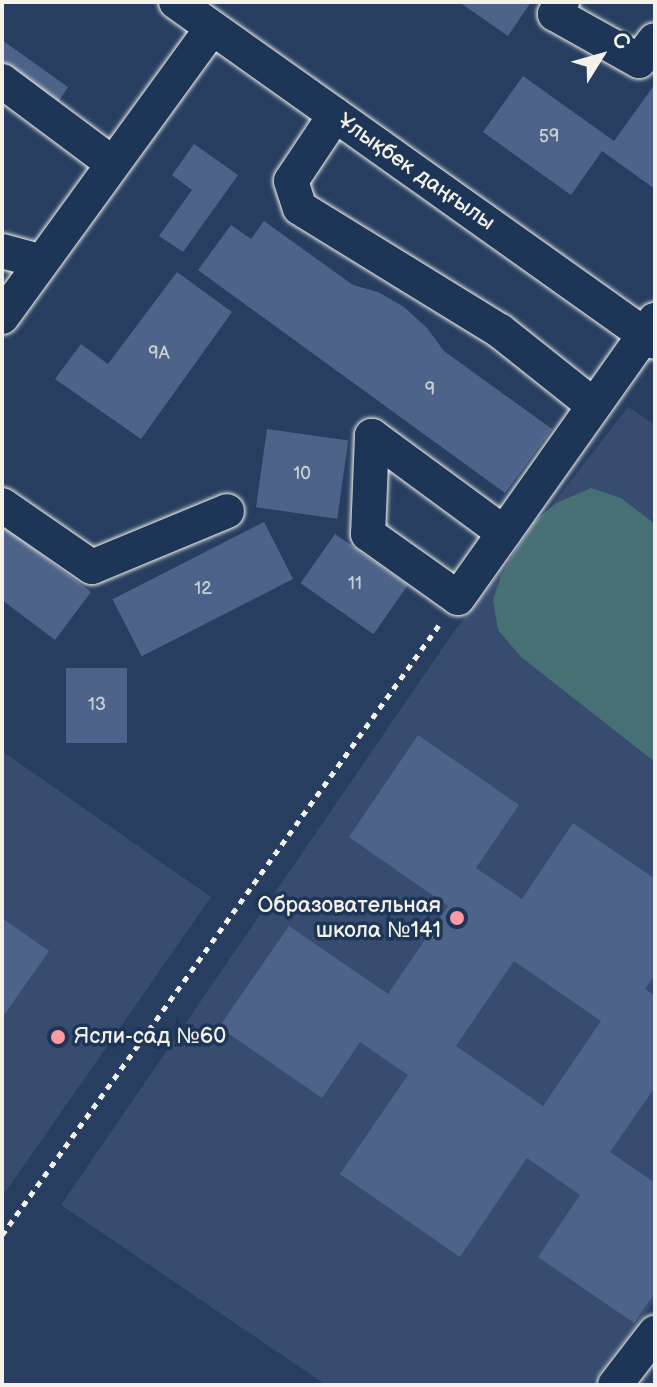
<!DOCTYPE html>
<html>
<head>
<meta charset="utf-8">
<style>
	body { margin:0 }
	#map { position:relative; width:657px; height:1387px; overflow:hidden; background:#273e61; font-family:"Balsamiq Sans",sans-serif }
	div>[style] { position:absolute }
	.built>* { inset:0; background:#374c6f }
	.green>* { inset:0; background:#477075 }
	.building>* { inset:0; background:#4e638a; transform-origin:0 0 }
	.path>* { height:5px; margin-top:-2.5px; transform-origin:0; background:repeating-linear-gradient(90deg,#f4f1e8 0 6px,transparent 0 12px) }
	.roads { filter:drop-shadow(0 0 2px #f4f1e8) drop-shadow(0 0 2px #f4f1e8) }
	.minor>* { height:34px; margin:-17px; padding:0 17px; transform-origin:17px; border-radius:17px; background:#1d3557 }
	.dots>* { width:22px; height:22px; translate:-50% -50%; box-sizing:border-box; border:4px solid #1d3557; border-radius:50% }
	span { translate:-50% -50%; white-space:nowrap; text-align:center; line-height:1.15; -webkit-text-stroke:7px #1d3557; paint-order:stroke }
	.number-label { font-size:18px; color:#caced0 }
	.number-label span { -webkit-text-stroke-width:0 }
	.street-label { font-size:22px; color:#f4f1e8 }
	.poi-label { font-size:22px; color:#f4f1e8 }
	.right { translate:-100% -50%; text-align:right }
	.left { translate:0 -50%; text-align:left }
	.frame { position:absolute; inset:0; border:4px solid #f4f1e8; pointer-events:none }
	.north { position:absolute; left:561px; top:16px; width:80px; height:80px; -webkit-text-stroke:6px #1d3557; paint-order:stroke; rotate:53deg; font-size:22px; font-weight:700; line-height:32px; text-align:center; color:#f4f1e8 }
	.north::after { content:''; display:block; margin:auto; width:28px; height:36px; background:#f4f1e8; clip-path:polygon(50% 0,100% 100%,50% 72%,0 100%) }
</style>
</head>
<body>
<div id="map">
	<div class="built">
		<i style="clip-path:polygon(628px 407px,655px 425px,655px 1301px,590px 1385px,326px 1385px,61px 1205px,455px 630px)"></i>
		<i style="clip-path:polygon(2px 751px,211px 897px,2px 1197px)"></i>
	</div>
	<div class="green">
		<i style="clip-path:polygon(591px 488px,621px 498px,655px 524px,655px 762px,521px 657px,498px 630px,493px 600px,501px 576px,516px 550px,534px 522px,556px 503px)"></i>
	</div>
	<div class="building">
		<i style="clip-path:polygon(459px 2px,531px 2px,508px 36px)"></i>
		<i style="clip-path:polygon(2px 40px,68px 87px,54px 108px,2px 71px)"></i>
		<i style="clip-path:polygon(523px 76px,614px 141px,655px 84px,655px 189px,602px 151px,571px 195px,483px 132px)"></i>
		<i style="clip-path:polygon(194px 144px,238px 175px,183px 252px,159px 236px,192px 190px,172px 175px)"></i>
		<i style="clip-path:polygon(264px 221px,353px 285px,378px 292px,404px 307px,427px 328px,444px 351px,552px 429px,505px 493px,198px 270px,231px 225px,251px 239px)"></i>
		<i style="clip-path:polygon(177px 272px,232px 312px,141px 439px,55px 379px,81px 344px,108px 364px)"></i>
		<i style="left:267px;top:429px;width:82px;height:79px;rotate:8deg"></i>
		<i style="left:264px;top:522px;width:64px;height:170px;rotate:63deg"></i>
		<i style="clip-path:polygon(2px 525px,91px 592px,55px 640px,2px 600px)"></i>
		<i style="left:335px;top:534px;width:89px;height:60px;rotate:35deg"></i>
		<i style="left:66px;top:668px;width:61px;height:75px"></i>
		<i style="clip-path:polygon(evenodd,418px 735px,519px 805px,476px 868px,522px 899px,573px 823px,655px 879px,655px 975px,645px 989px,655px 996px,655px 1087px,610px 1152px,655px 1183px,655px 1293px,634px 1323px,538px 1257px,580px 1195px,527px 1158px,460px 1257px,340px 1174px,408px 1075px,360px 1042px,322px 1098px,219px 1027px,289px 926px,388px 994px,448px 906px,349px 837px,418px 735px,514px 961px,601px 1021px,543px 1106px,456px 1046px,514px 961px)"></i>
		<i style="clip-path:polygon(2px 918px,49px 951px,2px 1018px)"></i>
	</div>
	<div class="path">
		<i style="left:2px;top:1235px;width:750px;rotate:-54.38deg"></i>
	</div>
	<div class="roads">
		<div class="minor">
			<i style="left:176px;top:2px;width:587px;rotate:35.37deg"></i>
			<i style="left:562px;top:2px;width:14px;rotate:120deg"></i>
			<i style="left:555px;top:14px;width:96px;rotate:29.2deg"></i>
			<i style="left:639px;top:61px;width:26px;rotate:-53deg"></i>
			<i style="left:2px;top:81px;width:137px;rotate:36.7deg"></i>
			<i style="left:335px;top:115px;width:79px;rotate:123.7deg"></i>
			<i style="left:291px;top:181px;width:28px;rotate:72deg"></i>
			<i style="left:300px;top:208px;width:235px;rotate:31.6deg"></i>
			<i style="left:500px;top:331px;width:119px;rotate:38.5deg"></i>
			<i style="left:2px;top:251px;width:39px;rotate:15deg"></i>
			<i style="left:2px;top:317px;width:357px;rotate:-54deg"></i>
			<i style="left:2px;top:505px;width:109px;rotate:34.6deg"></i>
			<i style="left:92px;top:567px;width:146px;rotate:-22.5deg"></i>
			<i style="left:504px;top:533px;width:164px;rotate:-143.7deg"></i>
			<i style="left:372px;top:436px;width:98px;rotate:92.3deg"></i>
			<i style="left:368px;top:534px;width:110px;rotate:35.4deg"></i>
			<i style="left:458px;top:598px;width:341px;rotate:-54.7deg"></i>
			<i style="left:615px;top:1385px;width:66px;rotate:-52.4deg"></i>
		</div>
	</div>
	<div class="dots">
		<i style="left:457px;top:918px;background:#ff9aa2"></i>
		<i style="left:58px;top:1037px;background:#ff9aa2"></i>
	</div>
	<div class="number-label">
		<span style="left:549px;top:137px">59</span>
		<span style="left:159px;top:354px">9А</span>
		<span style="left:430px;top:390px">9</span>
		<span style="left:302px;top:474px">10</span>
		<span style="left:355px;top:584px">11</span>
		<span style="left:203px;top:589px">12</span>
		<span style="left:97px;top:705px">13</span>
	</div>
	<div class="street-label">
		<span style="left:416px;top:172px;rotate:35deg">Ұлықбек даңғылы</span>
	</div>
	<div class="poi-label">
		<span class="right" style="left:441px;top:918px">Образовательная<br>школа №141</span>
		<span class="left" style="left:74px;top:1037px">Ясли-сад №60</span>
	</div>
	<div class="frame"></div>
	<div class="north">С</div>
</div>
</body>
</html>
